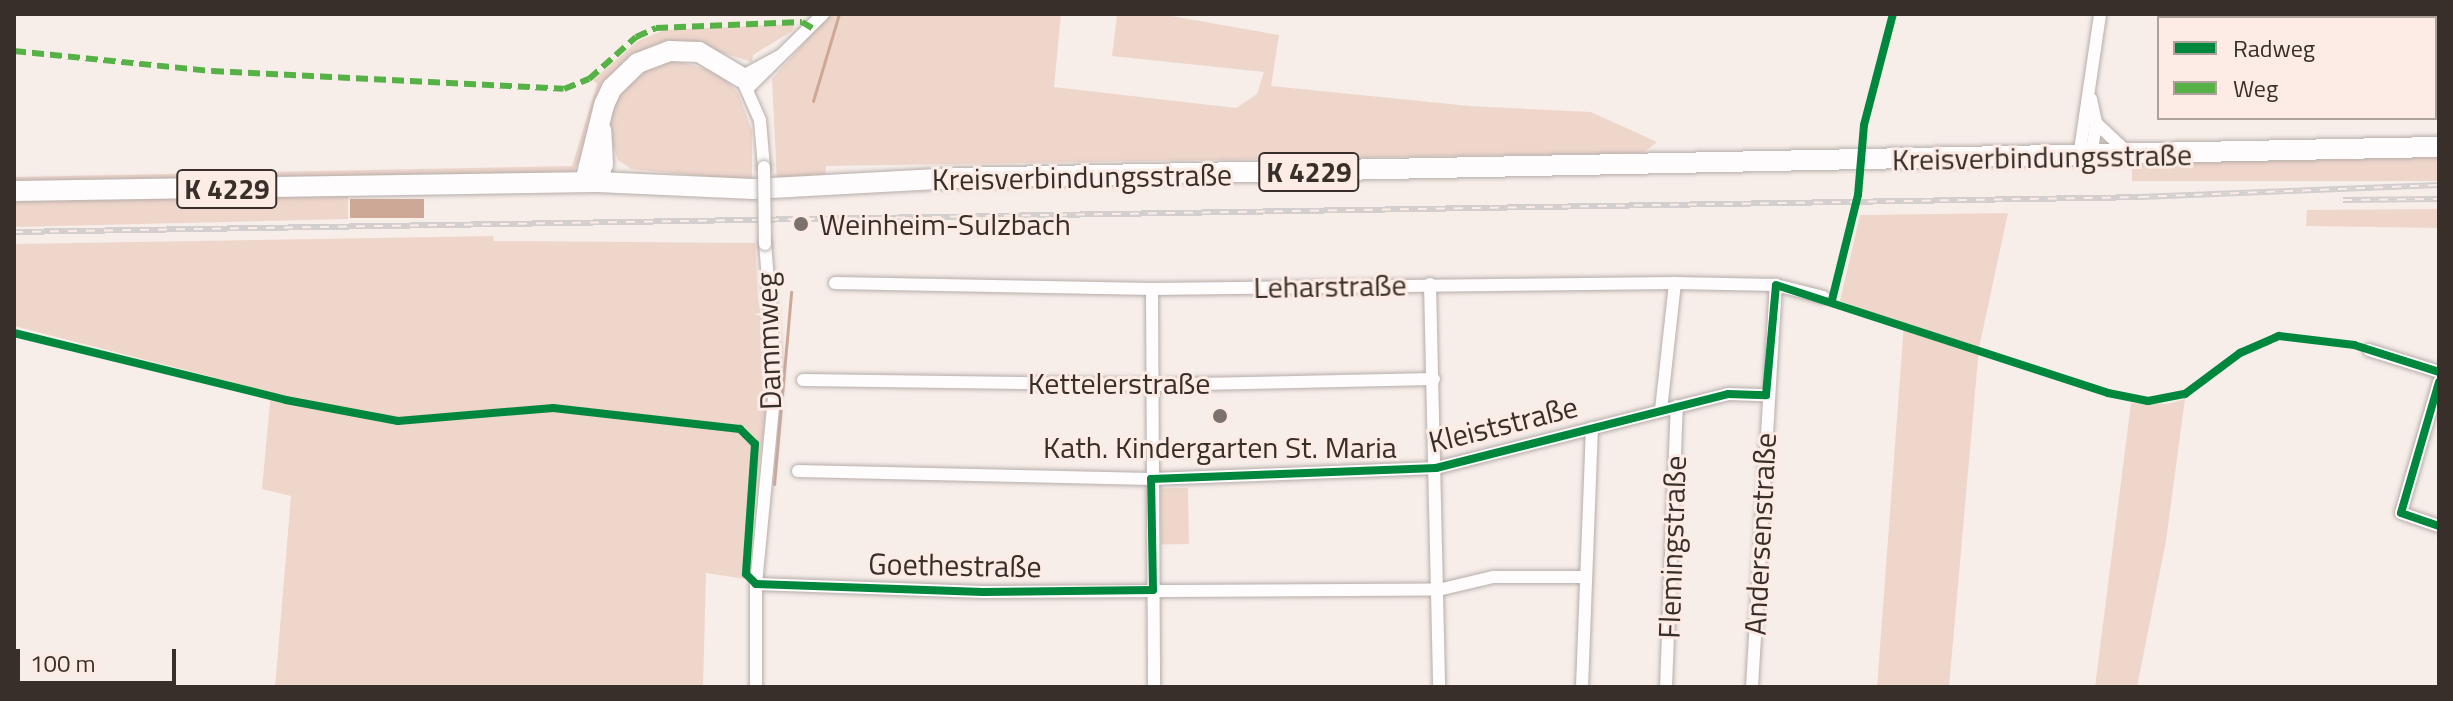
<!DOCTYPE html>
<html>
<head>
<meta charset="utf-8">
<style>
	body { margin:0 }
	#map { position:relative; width:2453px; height:701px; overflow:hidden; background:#f7eeea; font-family:"Titillium Web",sans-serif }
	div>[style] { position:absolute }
	.green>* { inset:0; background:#efd6cb; transform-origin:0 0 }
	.water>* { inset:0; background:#cea897; transform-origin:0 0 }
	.stream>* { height:3px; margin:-1.5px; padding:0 1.5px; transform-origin:1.5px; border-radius:1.5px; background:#cea897 }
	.roads { filter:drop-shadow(0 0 2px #b6ada9) drop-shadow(0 0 2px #b6ada9) }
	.street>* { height:12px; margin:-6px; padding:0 6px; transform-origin:6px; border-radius:6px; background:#fefcfc }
	.primary>* { height:20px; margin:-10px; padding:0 10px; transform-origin:10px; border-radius:10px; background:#fefcfc }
	.rail>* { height:6px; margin-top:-3px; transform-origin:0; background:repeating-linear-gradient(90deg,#fcece5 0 9px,#d2cfce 0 18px); box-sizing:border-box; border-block:2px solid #d2cfce }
	.bridges { filter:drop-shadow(0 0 2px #b6ada9) drop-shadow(0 0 2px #b6ada9) }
	.street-bridge>* { height:12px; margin:-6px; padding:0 6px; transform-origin:6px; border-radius:6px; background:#fefcfc }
	.quiet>* { height:6px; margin-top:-3px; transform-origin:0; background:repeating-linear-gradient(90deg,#56b246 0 12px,transparent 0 18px) }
	.cycleway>* { height:8px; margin:-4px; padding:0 4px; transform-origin:4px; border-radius:4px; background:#00873e }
	.dots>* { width:22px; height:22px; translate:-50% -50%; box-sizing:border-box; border:4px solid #fcece5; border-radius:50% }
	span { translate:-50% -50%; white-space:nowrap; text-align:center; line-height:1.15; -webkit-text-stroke:6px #fcece5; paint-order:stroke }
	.shield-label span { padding:2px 6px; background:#fcece5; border:2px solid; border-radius:6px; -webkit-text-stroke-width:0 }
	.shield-label { font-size:28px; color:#382f2a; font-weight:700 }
	.street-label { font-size:30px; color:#382f2a }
	.poi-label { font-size:30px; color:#382f2a }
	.left { translate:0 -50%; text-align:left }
	.frame { position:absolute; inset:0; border:16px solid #382f2a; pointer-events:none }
	.legend { position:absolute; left:2157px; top:16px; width:280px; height:104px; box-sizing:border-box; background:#fcece5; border:2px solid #aea09a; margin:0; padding:10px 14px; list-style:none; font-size:24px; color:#382f2a }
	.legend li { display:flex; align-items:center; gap:16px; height:40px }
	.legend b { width:40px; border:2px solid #aea09a }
	.scale { position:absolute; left:16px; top:649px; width:160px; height:36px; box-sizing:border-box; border:4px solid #382f2a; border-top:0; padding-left:10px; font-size:24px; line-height:28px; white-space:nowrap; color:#382f2a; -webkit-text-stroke:6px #fcece5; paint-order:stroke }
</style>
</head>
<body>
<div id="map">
	<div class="green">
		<i style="clip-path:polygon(830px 14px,1061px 14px,1054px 87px,1236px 108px,1257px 94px,1264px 72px,1112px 56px,1117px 15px,1160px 14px,1279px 35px,1271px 86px,1470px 106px,1591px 112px,1657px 142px,1643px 153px,826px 166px,825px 182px,777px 182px,772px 79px)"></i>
		<i style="clip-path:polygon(795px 24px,792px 31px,753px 55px,752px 62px,685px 41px,636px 56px,573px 172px,14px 184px,14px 177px,572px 166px,597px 84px,593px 80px,638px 41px,664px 30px)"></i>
		<i style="clip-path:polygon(672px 60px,718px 72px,738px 93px,752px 131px,752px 181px,631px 169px,618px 160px,607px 129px,613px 101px,644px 69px)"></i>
		<i style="left:2439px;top:155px;width:26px;height:307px;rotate:90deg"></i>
		<i style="clip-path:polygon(348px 195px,348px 219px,14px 227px,14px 196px)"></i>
		<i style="clip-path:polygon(2439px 209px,2439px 228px,2306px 226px,2307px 210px)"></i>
		<i style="clip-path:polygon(2008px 213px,1979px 348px,1949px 687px,1877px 687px,1904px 324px,1840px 301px,1860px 215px)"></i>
		<i style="clip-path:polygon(493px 236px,494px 241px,755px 243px,758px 299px,771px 367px,756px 492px,745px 579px,706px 573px,703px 687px,275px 687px,291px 496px,262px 489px,271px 392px,14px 326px,14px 244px)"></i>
		<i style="clip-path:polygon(2185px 399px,2166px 541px,2137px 687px,2095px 687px,2131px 403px,2167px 404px)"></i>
		<i style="left:1188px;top:488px;width:56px;height:28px;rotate:89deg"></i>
	</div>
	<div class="water">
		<i style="left:424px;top:199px;width:19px;height:74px;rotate:90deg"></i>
	</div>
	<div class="stream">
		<i style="left:813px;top:101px;width:91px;rotate:-73.4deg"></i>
		<i style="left:774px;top:484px;width:193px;rotate:-84.9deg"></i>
	</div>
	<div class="roads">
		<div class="street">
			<i style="left:2285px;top:14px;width:6px;rotate:45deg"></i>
			<i style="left:2435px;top:39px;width:4px"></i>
			<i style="left:749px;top:87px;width:104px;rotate:-44.6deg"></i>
			<i style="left:2091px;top:99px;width:25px;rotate:78deg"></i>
			<i style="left:2096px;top:123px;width:34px;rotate:98deg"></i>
			<i style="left:2096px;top:123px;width:42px;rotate:43.1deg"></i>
			<i style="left:2079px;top:157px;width:145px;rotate:-81.6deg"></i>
			<i style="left:764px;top:167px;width:47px;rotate:-94.9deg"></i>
			<i style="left:760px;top:120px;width:47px;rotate:-113.8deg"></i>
			<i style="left:741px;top:77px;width:44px;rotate:-28.3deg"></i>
			<i style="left:835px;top:283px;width:317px;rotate:1.1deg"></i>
			<i style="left:1152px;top:289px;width:523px;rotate:-0.66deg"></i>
			<i style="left:1675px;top:283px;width:101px;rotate:1.1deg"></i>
			<i style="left:1776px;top:285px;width:49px;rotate:14.3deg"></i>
			<i style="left:1430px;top:284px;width:403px;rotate:88.7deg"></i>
			<i style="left:1152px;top:289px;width:398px;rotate:89.7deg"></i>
			<i style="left:2369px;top:350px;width:73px;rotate:17.4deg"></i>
			<i style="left:803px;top:380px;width:348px;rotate:0.8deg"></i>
			<i style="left:1151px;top:385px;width:283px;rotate:-1.2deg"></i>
			<i style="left:2439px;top:382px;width:136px;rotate:106.2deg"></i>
			<i style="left:2401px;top:513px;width:40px;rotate:18.9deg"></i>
			<i style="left:1661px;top:410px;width:128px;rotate:-83.7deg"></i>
			<i style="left:798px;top:471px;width:353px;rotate:1.3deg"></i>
			<i style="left:1151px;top:479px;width:285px;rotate:-2.2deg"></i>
			<i style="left:1436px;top:468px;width:301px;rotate:-14.2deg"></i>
			<i style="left:1728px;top:394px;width:38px;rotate:2deg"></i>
			<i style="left:756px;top:584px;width:227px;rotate:2deg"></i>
			<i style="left:983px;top:592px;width:455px;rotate:-0.3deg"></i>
			<i style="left:1438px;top:590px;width:57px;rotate:-13.3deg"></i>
			<i style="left:1493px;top:577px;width:93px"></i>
			<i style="left:756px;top:687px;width:103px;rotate:-90deg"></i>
			<i style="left:756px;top:584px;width:208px;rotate:-84.5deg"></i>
			<i style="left:776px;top:377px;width:133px;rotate:-94.7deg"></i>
			<i style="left:1582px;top:687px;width:259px;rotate:-87.8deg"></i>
			<i style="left:1666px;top:687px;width:281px;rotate:-87.8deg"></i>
			<i style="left:1752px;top:687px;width:403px;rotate:-86.6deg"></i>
		</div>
		<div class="primary">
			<i style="left:585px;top:182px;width:79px;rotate:-76.1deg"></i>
			<i style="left:604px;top:105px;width:19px;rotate:-65deg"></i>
			<i style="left:612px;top:88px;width:36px;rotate:-44deg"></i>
			<i style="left:638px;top:63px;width:34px;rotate:-21deg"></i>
			<i style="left:670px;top:51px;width:29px;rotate:2deg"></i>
			<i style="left:699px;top:52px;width:49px;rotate:30.8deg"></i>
			<i style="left:597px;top:182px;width:19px;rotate:-72deg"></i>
			<i style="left:603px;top:164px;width:33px;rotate:-93deg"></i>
			<i style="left:14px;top:191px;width:583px;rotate:-0.88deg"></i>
			<i style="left:597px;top:182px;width:156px;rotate:2.6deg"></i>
			<i style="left:753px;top:189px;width:203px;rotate:-3.1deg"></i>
			<i style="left:956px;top:178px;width:1483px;rotate:-1.2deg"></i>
		</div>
	</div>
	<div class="rail">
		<i style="left:2343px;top:200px;width:96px;rotate:-0.6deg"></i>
		<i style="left:14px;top:232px;width:2126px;rotate:-0.94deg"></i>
		<i style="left:2140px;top:197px;width:299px;rotate:-2.3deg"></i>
	</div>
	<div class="bridges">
		<div class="street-bridge">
			<i style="left:764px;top:167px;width:77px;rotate:89.3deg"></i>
		</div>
	</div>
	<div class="quiet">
		<i style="left:14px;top:51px;width:199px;rotate:5.8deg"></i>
		<i style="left:212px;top:71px;width:352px;rotate:2.9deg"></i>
		<i style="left:564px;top:89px;width:27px;rotate:-22deg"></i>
		<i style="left:589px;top:79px;width:63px;rotate:-41.8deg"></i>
		<i style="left:636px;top:37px;width:22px;rotate:-24deg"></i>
		<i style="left:656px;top:28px;width:146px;rotate:-2.4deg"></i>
		<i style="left:802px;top:22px;width:12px;rotate:31deg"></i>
	</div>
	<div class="cycleway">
		<i style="left:1832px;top:300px;width:108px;rotate:-76.1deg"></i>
		<i style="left:1858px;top:195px;width:70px;rotate:-85.1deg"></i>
		<i style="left:1864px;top:125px;width:115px;rotate:-75.4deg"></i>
		<i style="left:14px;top:333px;width:280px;rotate:13.8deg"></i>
		<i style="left:286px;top:400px;width:114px;rotate:10.6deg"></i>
		<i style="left:398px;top:421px;width:156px;rotate:-4.8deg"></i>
		<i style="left:553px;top:408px;width:188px;rotate:6.4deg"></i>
		<i style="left:740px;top:429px;width:21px;rotate:45deg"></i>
		<i style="left:755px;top:444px;width:130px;rotate:94deg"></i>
		<i style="left:746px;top:574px;width:14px;rotate:45deg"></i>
		<i style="left:756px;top:584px;width:227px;rotate:2deg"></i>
		<i style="left:983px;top:592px;width:170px;rotate:-0.7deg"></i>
		<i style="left:1153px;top:590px;width:111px;rotate:-91deg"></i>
		<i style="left:1151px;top:479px;width:285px;rotate:-2.2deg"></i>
		<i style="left:1436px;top:468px;width:301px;rotate:-14.2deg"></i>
		<i style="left:1728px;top:394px;width:38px;rotate:2deg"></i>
		<i style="left:1766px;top:395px;width:110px;rotate:-84.8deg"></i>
		<i style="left:1776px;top:285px;width:349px;rotate:18deg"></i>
		<i style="left:2108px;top:393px;width:41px;rotate:11.3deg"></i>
		<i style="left:2148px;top:401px;width:38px;rotate:-11deg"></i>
		<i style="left:2185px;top:394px;width:69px;rotate:-36.7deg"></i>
		<i style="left:2240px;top:353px;width:43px;rotate:-23.6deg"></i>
		<i style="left:2279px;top:336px;width:76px;rotate:6.8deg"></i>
		<i style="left:2354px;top:345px;width:89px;rotate:17.6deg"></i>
		<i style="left:2439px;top:382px;width:136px;rotate:106.2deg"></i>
		<i style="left:2401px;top:513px;width:40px;rotate:18.9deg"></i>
	</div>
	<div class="dots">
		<i style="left:801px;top:224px;background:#7b726d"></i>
		<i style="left:1220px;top:416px;background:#7b726d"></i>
	</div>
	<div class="shield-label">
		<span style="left:1309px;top:172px">K 4229</span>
		<span style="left:227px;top:189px">K 4229</span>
	</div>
	<div class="street-label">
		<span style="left:2042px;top:157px;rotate:-1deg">Kreisverbindungsstraße</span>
		<span style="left:1082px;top:177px;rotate:-1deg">Kreisverbindungsstraße</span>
		<span style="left:1330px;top:286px;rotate:-1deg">Leharstraße</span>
		<span style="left:768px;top:341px;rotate:-92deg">Dammweg</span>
		<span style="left:1119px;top:383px">Kettelerstraße</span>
		<span style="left:1503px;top:424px;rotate:-14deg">Kleiststraße</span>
		<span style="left:1760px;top:534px;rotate:-87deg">Andersenstraße</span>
		<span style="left:1672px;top:547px;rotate:-88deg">Flemingstraße</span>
		<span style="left:955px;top:565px;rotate:1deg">Goethestraße</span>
	</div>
	<div class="poi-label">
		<span class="left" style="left:819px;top:224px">Weinheim-Sulzbach</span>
		<span style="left:1220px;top:447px">Kath. Kindergarten St. Maria</span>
	</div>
	<div class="frame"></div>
	<ul class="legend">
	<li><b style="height:10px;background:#00873e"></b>Radweg</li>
	<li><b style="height:10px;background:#56b246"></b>Weg</li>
	</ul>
	<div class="scale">100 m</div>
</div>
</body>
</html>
